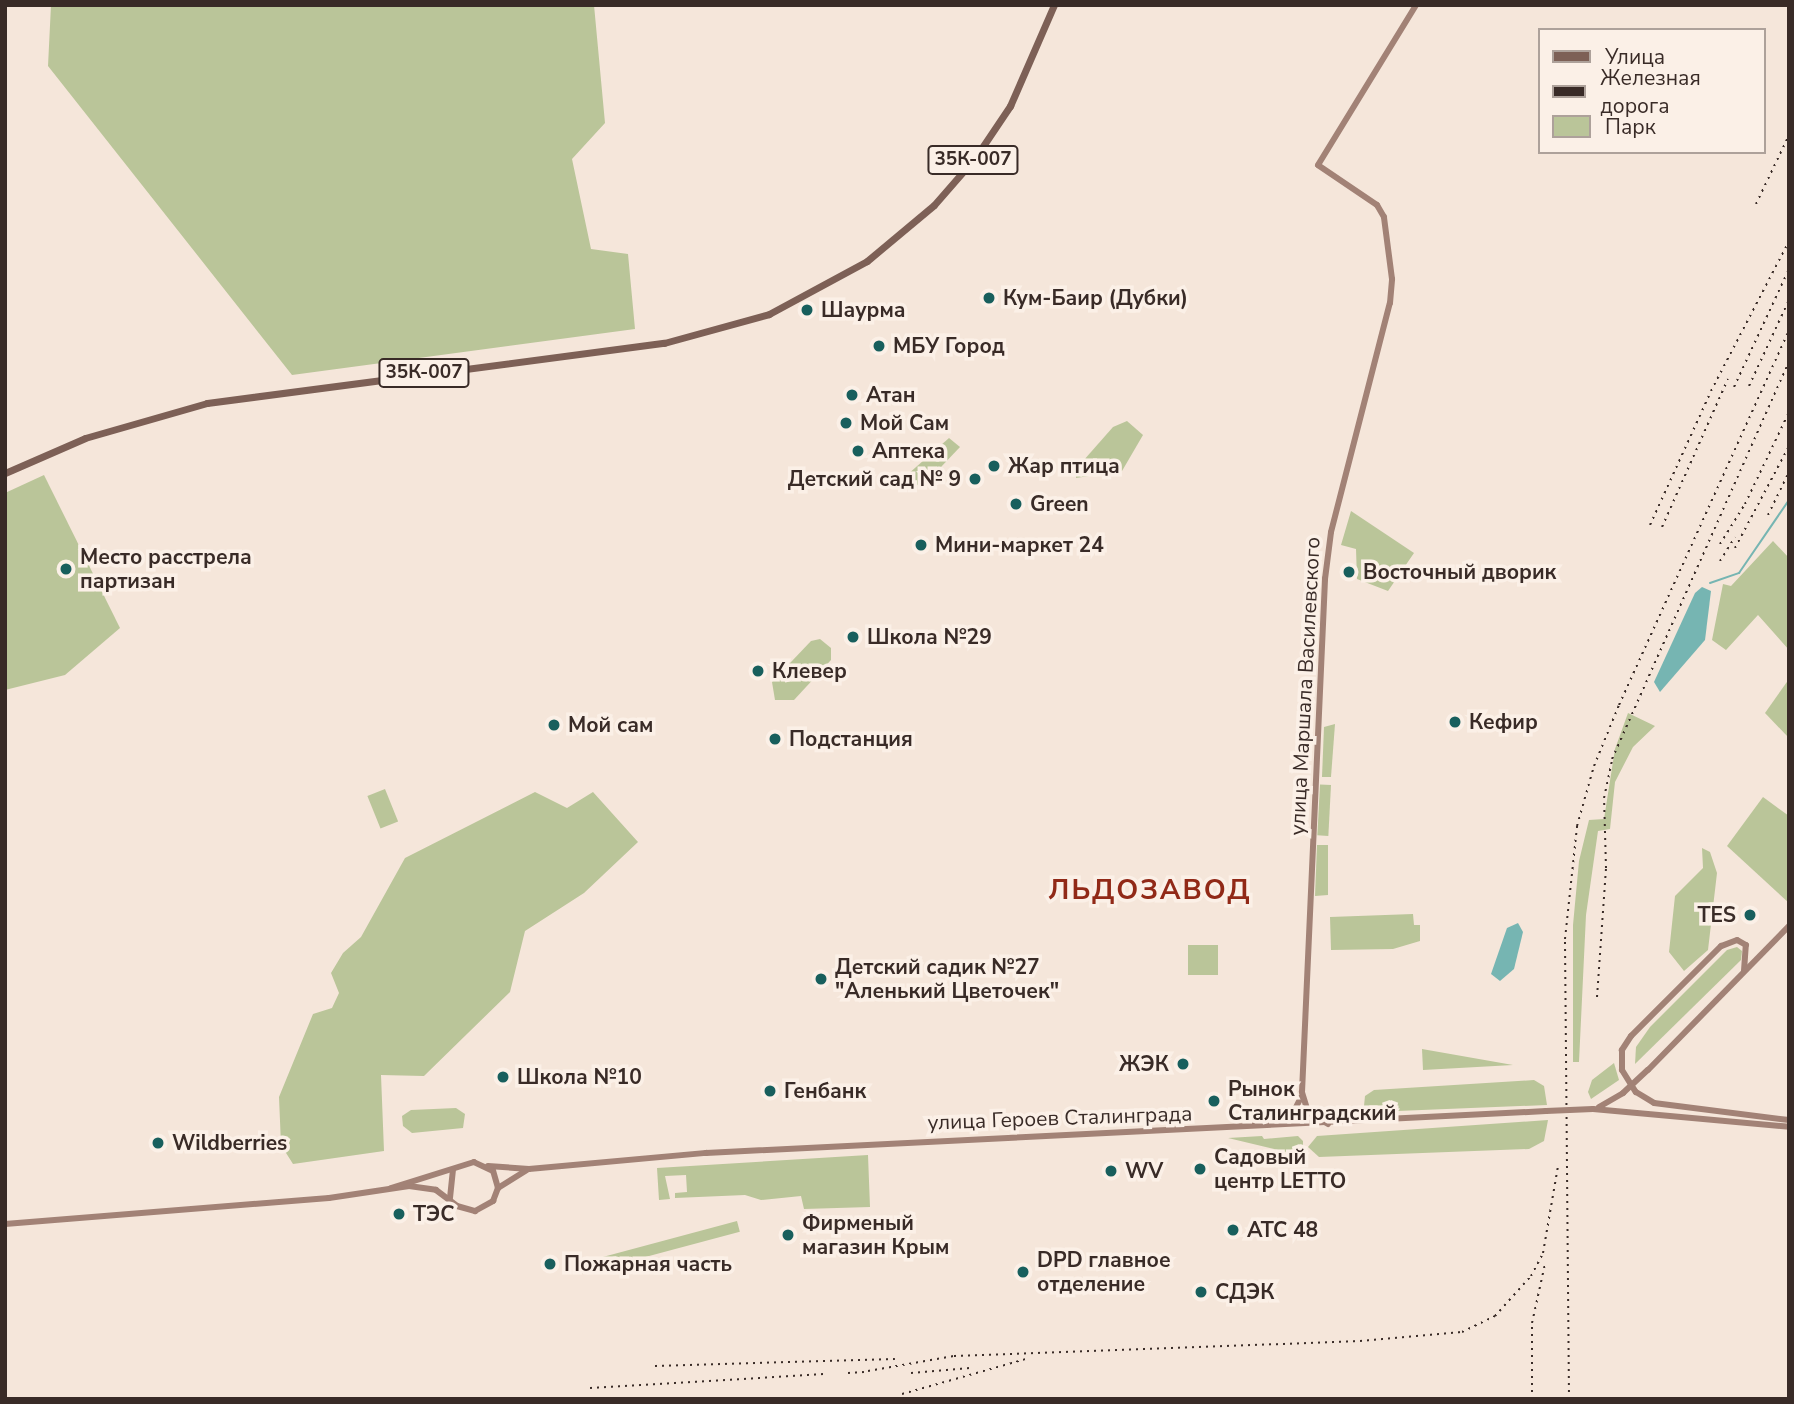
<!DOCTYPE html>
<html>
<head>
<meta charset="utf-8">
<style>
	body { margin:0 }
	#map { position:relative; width:1794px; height:1404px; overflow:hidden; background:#f5e6da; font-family:"Nunito Sans",sans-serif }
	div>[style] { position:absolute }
	.green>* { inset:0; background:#bac599; transform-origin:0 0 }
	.water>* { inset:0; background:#76b5b2 }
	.stream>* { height:2px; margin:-1px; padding:0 1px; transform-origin:1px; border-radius:1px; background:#76b5b2 }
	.secondary>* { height:6px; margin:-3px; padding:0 3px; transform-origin:3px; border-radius:3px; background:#a28276 }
	.primary>* { height:7px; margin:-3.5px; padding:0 3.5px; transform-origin:3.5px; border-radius:3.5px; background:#7d6056 }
	.rail>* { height:2px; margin-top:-1px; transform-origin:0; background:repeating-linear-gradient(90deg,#392b27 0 2px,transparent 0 7px) }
	.secondary-bridge>* { height:6px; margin:-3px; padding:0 3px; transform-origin:3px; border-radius:3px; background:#a28276 }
	.dots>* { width:19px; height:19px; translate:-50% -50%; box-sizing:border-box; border:4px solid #fbf0e7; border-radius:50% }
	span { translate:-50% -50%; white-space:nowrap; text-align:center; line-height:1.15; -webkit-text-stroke:7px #fbf0e7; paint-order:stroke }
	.shield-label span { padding:2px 5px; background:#fbf0e7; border:2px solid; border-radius:5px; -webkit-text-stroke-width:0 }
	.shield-label { font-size:19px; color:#392b27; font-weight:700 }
	.poi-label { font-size:21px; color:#392b27; font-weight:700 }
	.left { translate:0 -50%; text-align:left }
	.right { translate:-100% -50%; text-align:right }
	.street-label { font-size:21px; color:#392b27 }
	.district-label { font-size:28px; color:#912917; font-weight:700; letter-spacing:2px }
	.frame { position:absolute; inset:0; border:7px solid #392b27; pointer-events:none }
	.legend { position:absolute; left:1538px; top:28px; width:228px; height:126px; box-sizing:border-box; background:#fbf0e7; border:2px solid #ada19a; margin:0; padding:9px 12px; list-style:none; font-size:21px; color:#392b27 }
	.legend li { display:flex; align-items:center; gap:14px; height:35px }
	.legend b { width:35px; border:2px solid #ada19a }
</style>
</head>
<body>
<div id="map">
	<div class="green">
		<i style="clip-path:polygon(51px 5px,594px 5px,605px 123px,572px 159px,591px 249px,628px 254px,635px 329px,292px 375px,48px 66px)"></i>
		<i style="clip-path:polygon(1127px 421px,1143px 435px,1122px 471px,1076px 478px,1076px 469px,1113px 427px)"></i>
		<i style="clip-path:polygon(949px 438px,960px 447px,921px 488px,907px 475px)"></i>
		<i style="clip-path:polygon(44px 475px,120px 628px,65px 675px,5px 690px,5px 493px)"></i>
		<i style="clip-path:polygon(1351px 511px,1414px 553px,1388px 591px,1357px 579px,1356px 549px,1341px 545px)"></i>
		<i style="clip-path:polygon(1773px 541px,1789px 558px,1789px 650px,1758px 615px,1726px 650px,1712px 640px,1723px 584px,1731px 586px)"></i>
		<i style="clip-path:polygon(820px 639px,831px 648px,831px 660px,794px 700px,775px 700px,772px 682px,811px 641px)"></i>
		<i style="clip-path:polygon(1789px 679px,1789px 738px,1765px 713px)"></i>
		<i style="clip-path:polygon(1628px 713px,1655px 726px,1633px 747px,1615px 782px,1610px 829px,1598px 831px,1586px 915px,1579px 1062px,1573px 1062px,1573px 925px,1579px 861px,1589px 820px,1604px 819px,1615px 749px)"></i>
		<i style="clip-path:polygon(1335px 724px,1331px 777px,1322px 777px,1324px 727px)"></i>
		<i style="left:1331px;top:785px;width:51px;height:11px;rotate:93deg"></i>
		<i style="left:385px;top:789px;width:35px;height:19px;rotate:68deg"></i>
		<i style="clip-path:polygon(535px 792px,567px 808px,593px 792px,638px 842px,584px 893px,525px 931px,510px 992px,424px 1076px,381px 1075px,384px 1151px,293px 1164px,281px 1145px,279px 1097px,313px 1014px,332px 1008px,339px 993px,331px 973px,343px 953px,361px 937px,405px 858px)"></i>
		<i style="clip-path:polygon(1763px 797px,1789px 816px,1789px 903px,1727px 846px)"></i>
		<i style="clip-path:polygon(1317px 845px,1328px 845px,1328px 895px,1315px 896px)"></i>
		<i style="clip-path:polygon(1702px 848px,1710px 852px,1717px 873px,1708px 950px,1684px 971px,1669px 952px,1675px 896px,1703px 868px)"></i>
		<i style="clip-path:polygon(1413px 914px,1414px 925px,1420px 925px,1420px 941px,1393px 949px,1331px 950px,1330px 917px)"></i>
		<i style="left:1218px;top:945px;width:30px;height:30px;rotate:90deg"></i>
		<i style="clip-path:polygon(1737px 947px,1742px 951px,1741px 960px,1635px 1064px,1636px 1047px,1650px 1027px,1727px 950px)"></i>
		<i style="clip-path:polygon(1422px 1049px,1513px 1065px,1423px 1070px)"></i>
		<i style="clip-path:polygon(1614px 1063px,1619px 1080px,1591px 1099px,1588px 1092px,1592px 1080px)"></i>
		<i style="clip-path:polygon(1534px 1080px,1544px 1086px,1547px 1105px,1373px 1112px,1364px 1106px,1365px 1096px,1374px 1090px)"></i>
		<i style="clip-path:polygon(456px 1108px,465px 1114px,463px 1128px,412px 1133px,403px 1126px,402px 1116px,411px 1110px)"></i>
		<i style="clip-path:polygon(1548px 1120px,1544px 1141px,1529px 1149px,1319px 1157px,1308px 1147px,1317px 1136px)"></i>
		<i style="clip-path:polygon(1262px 1136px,1264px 1139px,1298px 1136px,1303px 1141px,1303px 1156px,1228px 1138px)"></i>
		<i style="clip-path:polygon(868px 1155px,870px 1207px,804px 1209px,801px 1196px,761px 1200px,745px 1195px,675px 1198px,675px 1193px,687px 1192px,686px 1175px,665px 1176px,670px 1199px,659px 1200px,657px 1168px)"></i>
		<i style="left:737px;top:1221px;width:11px;height:164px;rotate:75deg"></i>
	</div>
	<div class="water">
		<i style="clip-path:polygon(1702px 587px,1711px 591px,1705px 640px,1660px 692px,1654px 682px,1695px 593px)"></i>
		<i style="clip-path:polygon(1518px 923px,1523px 932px,1514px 969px,1500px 981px,1491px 974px,1507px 928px)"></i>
	</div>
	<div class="stream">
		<i style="left:1710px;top:583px;width:31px;rotate:-19deg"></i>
		<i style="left:1739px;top:573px;width:88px;rotate:-55.6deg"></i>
	</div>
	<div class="secondary">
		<i style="left:1744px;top:971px;width:26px;rotate:-86deg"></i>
		<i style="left:1746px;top:945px;width:10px;rotate:-151deg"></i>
		<i style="left:1737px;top:940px;width:17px;rotate:159deg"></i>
		<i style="left:1721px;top:946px;width:127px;rotate:135deg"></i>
		<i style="left:1631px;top:1036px;width:17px;rotate:123deg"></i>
		<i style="left:1622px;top:1050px;width:20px;rotate:90deg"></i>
		<i style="left:1622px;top:1070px;width:26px;rotate:58deg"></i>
		<i style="left:1636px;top:1092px;width:21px;rotate:31deg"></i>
		<i style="left:1654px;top:1103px;width:136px;rotate:7.2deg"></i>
		<i style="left:1648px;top:1070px;width:202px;rotate:-45.6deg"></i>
		<i style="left:1599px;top:1107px;width:28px;rotate:-30deg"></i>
		<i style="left:1593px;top:1109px;width:197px;rotate:5.2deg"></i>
		<i style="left:1276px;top:1123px;width:18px;rotate:-27deg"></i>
		<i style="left:1292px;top:1115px;width:20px;rotate:-63deg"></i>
		<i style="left:1328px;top:1124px;width:23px;rotate:-149deg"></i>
		<i style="left:1308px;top:1112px;width:21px;rotate:-107deg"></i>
		<i style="left:1302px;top:1092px;width:514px;rotate:-87.43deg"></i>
		<i style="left:1325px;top:579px;width:47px;rotate:-82.7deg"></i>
		<i style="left:1331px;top:532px;width:236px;rotate:-75.6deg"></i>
		<i style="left:1390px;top:303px;width:24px;rotate:-85deg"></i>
		<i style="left:1392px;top:279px;width:63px;rotate:-97.4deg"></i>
		<i style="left:1384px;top:217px;width:14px;rotate:-120deg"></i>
		<i style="left:1377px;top:205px;width:71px;rotate:-145.9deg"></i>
		<i style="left:1318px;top:165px;width:188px;rotate:-58.5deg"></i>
		<i style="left:488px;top:1166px;width:41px;rotate:4.2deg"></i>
		<i style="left:529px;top:1169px;width:178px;rotate:-5.2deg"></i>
		<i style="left:706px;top:1153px;width:841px;rotate:-2.86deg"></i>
		<i style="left:498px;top:1188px;width:34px;rotate:-32deg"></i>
		<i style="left:450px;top:1198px;width:28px;rotate:-84deg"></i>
		<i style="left:5px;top:1224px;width:325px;rotate:-4.6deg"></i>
		<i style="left:329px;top:1198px;width:81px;rotate:-8.5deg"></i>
		<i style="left:409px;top:1186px;width:27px;rotate:8deg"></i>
		<i style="left:436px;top:1190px;width:26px;rotate:37deg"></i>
		<i style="left:457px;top:1206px;width:19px;rotate:16deg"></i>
		<i style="left:475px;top:1211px;width:21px;rotate:-29deg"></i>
		<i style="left:493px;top:1201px;width:14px;rotate:-69deg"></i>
		<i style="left:498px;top:1188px;width:18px;rotate:-106deg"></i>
		<i style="left:493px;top:1171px;width:21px;rotate:-155deg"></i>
		<i style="left:474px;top:1162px;width:87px;rotate:162.6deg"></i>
	</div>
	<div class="primary">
		<i style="left:5px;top:473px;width:87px;rotate:-23.6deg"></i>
		<i style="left:85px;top:438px;width:127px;rotate:-16deg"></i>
		<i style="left:207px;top:403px;width:461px;rotate:-7.5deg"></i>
		<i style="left:664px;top:343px;width:109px;rotate:-15.4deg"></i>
		<i style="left:769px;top:314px;width:111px;rotate:-28.4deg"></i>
		<i style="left:867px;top:261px;width:87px;rotate:-39.9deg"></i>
		<i style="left:934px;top:205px;width:62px;rotate:-48.9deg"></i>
		<i style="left:975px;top:158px;width:63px;rotate:-56.1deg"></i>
		<i style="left:1010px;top:106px;width:110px;rotate:-66.5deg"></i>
	</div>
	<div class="rail">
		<i style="left:1756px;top:204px;width:76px;rotate:-64.4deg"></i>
		<i style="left:1749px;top:386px;width:95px;rotate:-65.1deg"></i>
		<i style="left:1734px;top:387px;width:130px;rotate:-65deg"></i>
		<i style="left:1768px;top:515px;width:48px;rotate:-64deg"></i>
		<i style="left:1650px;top:525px;width:147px;rotate:-65.5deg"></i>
		<i style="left:1711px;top:391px;width:169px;rotate:-62.5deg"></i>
		<i style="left:1662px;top:527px;width:162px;rotate:-66deg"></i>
		<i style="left:1720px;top:544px;width:47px;rotate:-58deg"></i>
		<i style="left:1745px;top:504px;width:102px;rotate:-64.4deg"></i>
		<i style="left:1735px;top:548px;width:115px;rotate:-62.1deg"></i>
		<i style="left:1720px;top:561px;width:28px;rotate:-58deg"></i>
		<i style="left:1597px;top:997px;width:129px;rotate:-86deg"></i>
		<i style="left:1606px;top:868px;width:70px;rotate:-91.6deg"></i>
		<i style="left:1604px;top:798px;width:40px;rotate:-78deg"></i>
		<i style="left:1612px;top:759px;width:435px;rotate:-66deg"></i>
		<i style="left:655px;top:1366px;width:240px;rotate:-1.7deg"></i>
		<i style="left:868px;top:1371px;width:87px;rotate:-9.9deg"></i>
		<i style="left:954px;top:1356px;width:406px;rotate:-2.1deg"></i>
		<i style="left:1360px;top:1341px;width:102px;rotate:-5deg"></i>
		<i style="left:1462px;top:1332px;width:37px;rotate:-26deg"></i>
		<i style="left:1495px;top:1316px;width:54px;rotate:-48deg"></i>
		<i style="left:1531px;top:1276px;width:26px;rotate:-62deg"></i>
		<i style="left:1543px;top:1253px;width:88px;rotate:-80.2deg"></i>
		<i style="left:848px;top:1373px;width:16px;rotate:-4deg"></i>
		<i style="left:911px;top:1373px;width:59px;rotate:-4.8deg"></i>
		<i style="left:590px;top:1388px;width:234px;rotate:-3.4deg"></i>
		<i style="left:902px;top:1394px;width:129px;rotate:-15.8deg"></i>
		<i style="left:1532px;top:1399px;width:76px;rotate:-90deg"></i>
		<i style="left:1532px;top:1323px;width:60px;rotate:-77.6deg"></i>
		<i style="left:1569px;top:1399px;width:460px;rotate:-90.5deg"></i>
		<i style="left:1565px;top:939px;width:114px;rotate:-83.9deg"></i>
		<i style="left:1577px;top:826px;width:62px;rotate:-74.2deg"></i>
		<i style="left:1594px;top:766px;width:66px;rotate:-67.7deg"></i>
		<i style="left:1619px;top:705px;width:412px;rotate:-65.6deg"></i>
	</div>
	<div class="secondary-bridge">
		<i style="left:1623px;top:1093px;width:34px;rotate:-43deg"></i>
		<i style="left:1546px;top:1111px;width:47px;rotate:-2.4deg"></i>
	</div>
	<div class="dots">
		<i style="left:989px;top:298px;background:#185f5d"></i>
		<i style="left:807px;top:310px;background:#185f5d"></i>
		<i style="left:879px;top:346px;background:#185f5d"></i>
		<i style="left:852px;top:395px;background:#185f5d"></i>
		<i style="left:846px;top:423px;background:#185f5d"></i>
		<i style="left:858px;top:451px;background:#185f5d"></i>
		<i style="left:994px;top:466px;background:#185f5d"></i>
		<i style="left:975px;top:479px;background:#185f5d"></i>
		<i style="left:1016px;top:504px;background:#185f5d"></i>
		<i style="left:921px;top:545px;background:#185f5d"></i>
		<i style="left:66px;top:569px;background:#185f5d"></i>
		<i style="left:1349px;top:572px;background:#185f5d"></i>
		<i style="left:853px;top:637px;background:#185f5d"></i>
		<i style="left:758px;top:671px;background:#185f5d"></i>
		<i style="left:1455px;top:722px;background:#185f5d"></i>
		<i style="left:554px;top:725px;background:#185f5d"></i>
		<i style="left:775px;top:739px;background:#185f5d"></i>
		<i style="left:1750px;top:915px;background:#185f5d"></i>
		<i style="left:821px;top:979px;background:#185f5d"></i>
		<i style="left:1183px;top:1064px;background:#185f5d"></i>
		<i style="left:503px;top:1077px;background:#185f5d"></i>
		<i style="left:770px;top:1091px;background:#185f5d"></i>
		<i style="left:1214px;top:1101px;background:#185f5d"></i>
		<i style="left:158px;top:1143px;background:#185f5d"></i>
		<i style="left:1200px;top:1169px;background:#185f5d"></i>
		<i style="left:1111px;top:1171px;background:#185f5d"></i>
		<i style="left:399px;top:1214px;background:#185f5d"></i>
		<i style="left:1233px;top:1230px;background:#185f5d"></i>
		<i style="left:788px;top:1235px;background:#185f5d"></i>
		<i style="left:550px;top:1264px;background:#185f5d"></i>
		<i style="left:1023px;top:1272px;background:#185f5d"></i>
		<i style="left:1201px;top:1292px;background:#185f5d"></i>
	</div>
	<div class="shield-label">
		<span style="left:973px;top:160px">35К-007</span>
		<span style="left:424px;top:373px">35К-007</span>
	</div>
	<div class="poi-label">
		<span class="left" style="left:1003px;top:298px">Кум-Баир (Дубки)</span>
		<span class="left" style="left:821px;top:310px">Шаурма</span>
		<span class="left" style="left:893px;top:346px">МБУ Город</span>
		<span class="left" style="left:866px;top:395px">Атан</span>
		<span class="left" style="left:860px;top:423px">Мой Сам</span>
		<span class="left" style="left:872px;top:451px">Аптека</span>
		<span class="left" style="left:1008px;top:466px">Жар птица</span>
		<span class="right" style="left:961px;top:479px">Детский сад № 9</span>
		<span class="left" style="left:1030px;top:504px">Green</span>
		<span class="left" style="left:935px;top:545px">Мини-маркет 24</span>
		<span class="left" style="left:80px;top:569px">Место расстрела<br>партизан</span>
		<span class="left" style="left:1363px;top:572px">Восточный дворик</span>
		<span class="left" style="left:867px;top:637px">Школа №29</span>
		<span class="left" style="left:772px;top:671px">Клевер</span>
		<span class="left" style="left:1469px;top:722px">Кефир</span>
		<span class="left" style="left:568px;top:725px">Мой сам</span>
		<span class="left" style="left:789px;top:739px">Подстанция</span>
		<span class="right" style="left:1736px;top:915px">TES</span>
		<span class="left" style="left:835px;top:979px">Детский садик №27<br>"Аленький Цветочек"</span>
		<span class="right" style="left:1169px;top:1064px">ЖЭК</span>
		<span class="left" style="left:517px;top:1077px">Школа №10</span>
		<span class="left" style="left:1228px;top:1101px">Рынок<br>Сталинградский</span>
		<span class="left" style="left:784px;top:1091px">Генбанк</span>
		<span class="left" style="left:172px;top:1143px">Wildberries</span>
		<span class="left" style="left:1214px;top:1169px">Садовый<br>центр LETTO</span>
		<span class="left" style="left:1125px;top:1171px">WV</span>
		<span class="left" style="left:413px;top:1214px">ТЭС</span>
		<span class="left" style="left:802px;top:1235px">Фирменый<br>магазин Крым</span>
		<span class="left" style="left:1247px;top:1230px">АТС 48</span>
		<span class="left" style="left:1037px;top:1272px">DPD главное<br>отделение</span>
		<span class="left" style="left:564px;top:1264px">Пожарная часть</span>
		<span class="left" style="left:1215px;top:1292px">СДЭК</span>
	</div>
	<div class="street-label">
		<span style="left:1305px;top:686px;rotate:-87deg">улица Маршала Василевского</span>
		<span style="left:1060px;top:1118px;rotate:-2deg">улица Героев Сталинграда</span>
	</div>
	<div class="district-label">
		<span style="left:1150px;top:890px">ЛЬДОЗАВОД</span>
	</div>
	<div class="frame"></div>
	<ul class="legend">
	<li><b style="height:9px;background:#7d6056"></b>Улица</li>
	<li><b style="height:9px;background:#392b27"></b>Железная дорога</li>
	<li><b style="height:19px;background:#bac599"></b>Парк</li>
	</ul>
</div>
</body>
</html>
